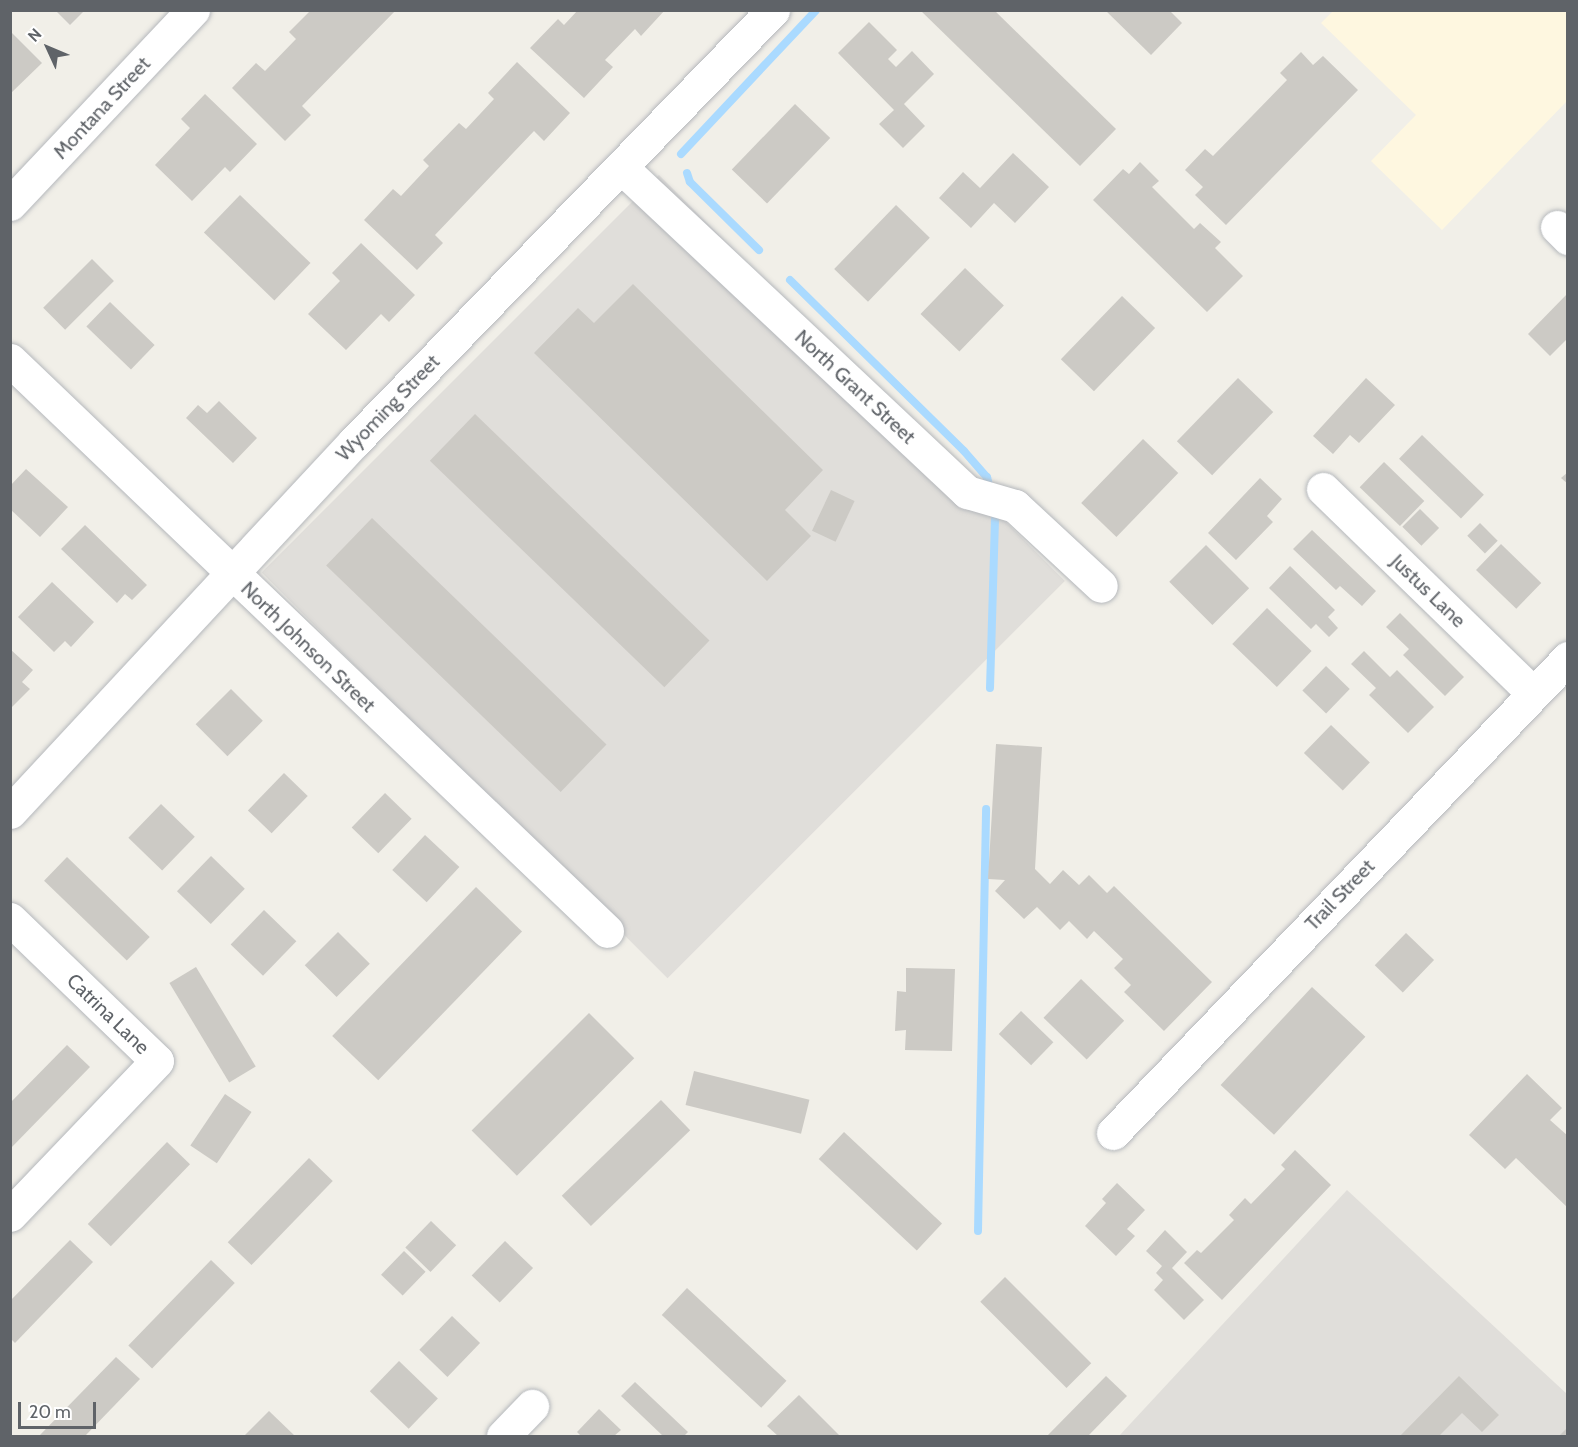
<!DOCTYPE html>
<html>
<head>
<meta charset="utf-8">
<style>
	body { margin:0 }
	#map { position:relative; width:1578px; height:1447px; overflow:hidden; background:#f1efe8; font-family:Cabin,sans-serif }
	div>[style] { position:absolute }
	.commercial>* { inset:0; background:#fef7e0 }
	.industrial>* { inset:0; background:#e0deda; transform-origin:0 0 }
	.stream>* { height:8px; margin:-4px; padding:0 4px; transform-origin:4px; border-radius:4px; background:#aadaff }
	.building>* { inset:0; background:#cccac5; transform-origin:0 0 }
	.roads { filter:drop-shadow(0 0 2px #b5b8bc) drop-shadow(0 0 2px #b5b8bc) }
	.minor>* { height:33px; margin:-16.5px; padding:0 16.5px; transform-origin:16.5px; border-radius:16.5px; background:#fff }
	span { translate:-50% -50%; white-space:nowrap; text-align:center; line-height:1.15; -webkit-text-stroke:5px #fff; paint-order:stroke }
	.street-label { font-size:20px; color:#5f6368 }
	.frame { position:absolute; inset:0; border:12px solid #5f6368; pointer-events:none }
	.north { position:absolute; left:18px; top:18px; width:60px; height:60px; -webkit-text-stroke:4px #fff; paint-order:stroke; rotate:314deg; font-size:16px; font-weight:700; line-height:24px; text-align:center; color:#5f6368 }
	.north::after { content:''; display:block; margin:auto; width:21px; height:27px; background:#5f6368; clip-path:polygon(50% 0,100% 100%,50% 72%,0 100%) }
	.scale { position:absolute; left:18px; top:1402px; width:78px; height:27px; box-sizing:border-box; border:3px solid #5f6368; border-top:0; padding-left:8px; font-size:18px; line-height:21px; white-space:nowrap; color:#5f6368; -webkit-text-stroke:4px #fff; paint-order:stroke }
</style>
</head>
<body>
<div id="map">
	<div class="commercial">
		<i style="clip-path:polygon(1333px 11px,1567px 11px,1567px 101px,1442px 230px,1371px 161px,1416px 115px,1321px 23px)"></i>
	</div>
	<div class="industrial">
		<i style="left:659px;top:175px;width:574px;height:562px;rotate:45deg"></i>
		<i style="clip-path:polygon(1347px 1190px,1567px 1394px,1567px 1436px,1119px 1436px)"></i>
	</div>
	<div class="stream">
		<i style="left:681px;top:154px;width:197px;rotate:-46.8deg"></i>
		<i style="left:687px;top:173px;width:9px;rotate:72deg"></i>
		<i style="left:690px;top:182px;width:97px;rotate:44.6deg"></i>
		<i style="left:790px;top:280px;width:244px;rotate:44.5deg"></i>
		<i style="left:964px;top:451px;width:35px;rotate:49deg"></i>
		<i style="left:987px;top:477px;width:8px;rotate:76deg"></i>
		<i style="left:990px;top:688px;width:170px;rotate:-88.3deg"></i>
		<i style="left:978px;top:1231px;width:422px;rotate:-88.9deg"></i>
	</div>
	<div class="building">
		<i style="clip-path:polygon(55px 10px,85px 10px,70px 25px)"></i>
		<i style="clip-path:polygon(311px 10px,396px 10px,302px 106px,311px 115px,285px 141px,232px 88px,256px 63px,265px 71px,296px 39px,289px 32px)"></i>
		<i style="clip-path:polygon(578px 10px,665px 10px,641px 36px,635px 29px,605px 60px,613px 67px,584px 98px,530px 48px,558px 19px,564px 25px)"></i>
		<i style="clip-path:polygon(920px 10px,994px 10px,1116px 129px,1080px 166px)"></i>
		<i style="clip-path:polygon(1105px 10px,1169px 10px,1182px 23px,1151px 55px)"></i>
		<i style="clip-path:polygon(869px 22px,897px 50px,888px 59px,896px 67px,912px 51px,934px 74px,904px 104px,925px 126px,903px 148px,879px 124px,894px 110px,838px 53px)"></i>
		<i style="clip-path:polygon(10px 31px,42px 63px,10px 94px)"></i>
		<i style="clip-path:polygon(1301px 52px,1313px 65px,1323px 56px,1358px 90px,1226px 225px,1195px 195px,1203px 187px,1185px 170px,1205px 149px,1213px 156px,1287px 80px,1280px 73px)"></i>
		<i style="clip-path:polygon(517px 62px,570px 113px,544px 141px,534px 131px,435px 235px,443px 243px,417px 270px,364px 220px,393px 189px,401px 196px,429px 166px,423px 160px,459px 123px,466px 129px,494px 99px,488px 93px)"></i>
		<i style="clip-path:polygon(205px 94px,257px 144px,230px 172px,225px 167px,192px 201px,155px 165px,190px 128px,181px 119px)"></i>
		<i style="left:795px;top:104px;width:49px;height:91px;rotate:44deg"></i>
		<i style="clip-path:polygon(1013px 153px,1049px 187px,1015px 223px,994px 203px,971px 228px,939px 198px,963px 172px,980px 188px)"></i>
		<i style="clip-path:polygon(1140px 162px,1159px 181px,1152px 187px,1194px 229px,1200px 223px,1221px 242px,1215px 248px,1243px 276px,1207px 312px,1093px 200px,1123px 169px,1129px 174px)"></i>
		<i style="left:240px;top:195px;width:98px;height:52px;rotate:44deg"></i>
		<i style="left:896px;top:205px;width:47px;height:89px;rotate:44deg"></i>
		<i style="clip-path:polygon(361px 243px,415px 295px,389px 322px,381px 314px,346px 350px,308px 314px,340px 281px,332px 273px)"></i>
		<i style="left:92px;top:259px;width:31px;height:69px;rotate:45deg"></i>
		<i style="left:965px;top:268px;width:54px;height:64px;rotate:44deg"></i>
		<i style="clip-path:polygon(633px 284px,823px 470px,785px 510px,811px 536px,767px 581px,534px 353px,578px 308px,594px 323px)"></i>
		<i style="clip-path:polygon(1568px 293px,1568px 338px,1550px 356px,1528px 334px)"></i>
		<i style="left:1122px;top:296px;width:46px;height:88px;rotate:44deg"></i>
		<i style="left:110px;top:302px;width:62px;height:34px;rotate:44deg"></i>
		<i style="left:1238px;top:378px;width:49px;height:88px;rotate:44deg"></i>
		<i style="clip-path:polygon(1366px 378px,1395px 405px,1359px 443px,1350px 435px,1333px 454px,1313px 436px)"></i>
		<i style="clip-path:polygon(219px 401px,257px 438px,233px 463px,186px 418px,198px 405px,207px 413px)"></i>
		<i style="left:475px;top:414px;width:326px;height:65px;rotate:44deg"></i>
		<i style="left:1422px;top:435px;width:86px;height:33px;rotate:44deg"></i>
		<i style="left:1143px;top:439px;width:49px;height:89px;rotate:44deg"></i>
		<i style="left:1384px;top:462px;width:56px;height:35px;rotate:44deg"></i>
		<i style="clip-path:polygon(26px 469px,68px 507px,40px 537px,10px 509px,10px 486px)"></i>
		<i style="clip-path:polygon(1568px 472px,1568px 484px,1561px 478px)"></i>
		<i style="clip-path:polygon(1260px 478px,1282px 499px,1267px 516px,1273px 522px,1236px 560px,1208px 533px)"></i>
		<i style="left:831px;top:490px;width:26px;height:45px;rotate:25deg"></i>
		<i style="left:1420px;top:509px;width:27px;height:25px;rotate:45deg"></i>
		<i style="left:372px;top:518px;width:326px;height:66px;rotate:44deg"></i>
		<i style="left:1480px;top:523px;width:25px;height:18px;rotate:45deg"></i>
		<i style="clip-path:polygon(85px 525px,147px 585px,132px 600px,125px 594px,117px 603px,61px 549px)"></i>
		<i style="clip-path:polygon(1312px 530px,1376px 591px,1362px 606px,1340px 586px,1336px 590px,1293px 549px)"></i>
		<i style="left:1501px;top:544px;width:56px;height:36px;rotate:44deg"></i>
		<i style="left:1206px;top:545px;width:61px;height:52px;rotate:45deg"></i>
		<i style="clip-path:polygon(1290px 566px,1335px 610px,1328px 617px,1338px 628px,1329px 637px,1316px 624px,1311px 629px,1269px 588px)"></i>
		<i style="clip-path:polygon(52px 582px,94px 622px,71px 647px,65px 641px,54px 652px,18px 617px)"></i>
		<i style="left:1267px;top:608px;width:62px;height:50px;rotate:44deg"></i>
		<i style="clip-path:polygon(1400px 613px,1464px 677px,1445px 696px,1403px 655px,1409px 649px,1386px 627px)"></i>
		<i style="clip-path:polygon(10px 649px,33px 670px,22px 682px,30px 689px,10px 709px)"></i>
		<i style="clip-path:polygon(1364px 651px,1390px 677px,1397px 670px,1434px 707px,1408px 733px,1369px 695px,1376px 688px,1351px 664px)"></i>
		<i style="left:1326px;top:666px;width:33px;height:34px;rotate:44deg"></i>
		<i style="left:231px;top:689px;width:45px;height:50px;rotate:45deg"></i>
		<i style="left:1331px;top:725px;width:54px;height:39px;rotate:44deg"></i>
		<i style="clip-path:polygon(996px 744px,1042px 747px,1035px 869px,1050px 884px,1063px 870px,1079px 885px,1089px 875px,1107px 893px,1114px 886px,1212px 982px,1164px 1031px,1124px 992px,1131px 985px,1114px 968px,1123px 959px,1094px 931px,1087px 939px,1069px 921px,1060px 930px,1037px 907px,1024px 919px,995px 891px,1005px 880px,988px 879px)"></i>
		<i style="left:284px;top:773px;width:33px;height:52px;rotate:44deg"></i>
		<i style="left:385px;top:793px;width:37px;height:48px;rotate:44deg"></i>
		<i style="left:161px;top:804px;width:47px;height:47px;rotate:44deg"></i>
		<i style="left:425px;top:835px;width:47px;height:48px;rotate:43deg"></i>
		<i style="left:211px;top:856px;width:47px;height:49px;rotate:44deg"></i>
		<i style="left:67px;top:857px;width:115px;height:33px;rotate:44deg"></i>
		<i style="left:476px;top:887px;width:64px;height:207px;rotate:44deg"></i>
		<i style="left:264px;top:910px;width:45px;height:48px;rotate:44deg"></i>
		<i style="left:338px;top:932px;width:45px;height:47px;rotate:45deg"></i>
		<i style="left:1406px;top:933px;width:39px;height:45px;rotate:44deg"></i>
		<i style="left:196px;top:967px;width:116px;height:31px;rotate:59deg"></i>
		<i style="clip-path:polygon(906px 968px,955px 969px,952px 1051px,905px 1050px,906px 1030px,895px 1031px,897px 991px,906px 992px)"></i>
		<i style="left:1081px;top:979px;width:60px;height:54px;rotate:44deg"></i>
		<i style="left:1312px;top:987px;width:73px;height:134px;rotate:43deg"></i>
		<i style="left:1021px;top:1011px;width:45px;height:32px;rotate:44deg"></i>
		<i style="left:589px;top:1013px;width:64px;height:166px;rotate:45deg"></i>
		<i style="clip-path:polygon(67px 1045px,90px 1067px,10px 1149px,10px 1103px)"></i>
		<i style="left:694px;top:1071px;width:119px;height:35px;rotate:14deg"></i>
		<i style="clip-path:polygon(1527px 1074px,1562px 1108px,1550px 1120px,1568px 1136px,1568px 1208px,1516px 1158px,1505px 1169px,1469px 1135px)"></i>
		<i style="left:225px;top:1094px;width:32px;height:62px;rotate:34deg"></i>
		<i style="left:661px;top:1100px;width:42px;height:138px;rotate:46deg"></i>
		<i style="left:844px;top:1132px;width:134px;height:37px;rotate:43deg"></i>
		<i style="left:167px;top:1142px;width:32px;height:114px;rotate:44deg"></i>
		<i style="clip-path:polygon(1295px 1150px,1331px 1185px,1222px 1300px,1184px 1263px,1197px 1250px,1201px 1253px,1234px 1220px,1229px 1215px,1245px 1198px,1251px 1204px,1285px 1169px,1281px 1165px)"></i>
		<i style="left:309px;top:1158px;width:33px;height:117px;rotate:44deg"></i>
		<i style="clip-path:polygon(1117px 1183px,1145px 1210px,1127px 1229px,1135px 1236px,1116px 1256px,1085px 1226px,1106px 1203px,1102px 1199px)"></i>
		<i style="left:431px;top:1221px;width:35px;height:37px;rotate:44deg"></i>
		<i style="clip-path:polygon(1165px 1230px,1187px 1252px,1172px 1268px,1204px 1300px,1184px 1320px,1154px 1290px,1163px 1280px,1156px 1273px,1162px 1266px,1146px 1251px)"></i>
		<i style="clip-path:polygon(70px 1240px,93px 1262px,15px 1343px,10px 1338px,10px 1301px)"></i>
		<i style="left:505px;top:1241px;width:39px;height:48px;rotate:44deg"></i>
		<i style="left:404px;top:1251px;width:30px;height:33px;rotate:44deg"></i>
		<i style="left:211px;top:1260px;width:33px;height:119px;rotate:44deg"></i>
		<i style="left:1005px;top:1277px;width:122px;height:35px;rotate:45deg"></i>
		<i style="left:687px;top:1288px;width:136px;height:37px;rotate:43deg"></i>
		<i style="left:452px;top:1316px;width:39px;height:47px;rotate:44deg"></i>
		<i style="clip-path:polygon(116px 1357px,140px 1379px,85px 1436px,39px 1436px)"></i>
		<i style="left:399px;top:1361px;width:54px;height:42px;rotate:44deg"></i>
		<i style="clip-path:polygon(1106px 1376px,1127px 1396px,1088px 1436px,1047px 1436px)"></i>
		<i style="clip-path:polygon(1459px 1376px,1499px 1415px,1482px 1432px,1462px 1413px,1439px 1436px,1400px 1436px)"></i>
		<i style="clip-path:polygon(635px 1382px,688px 1432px,684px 1436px,663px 1436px,621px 1396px)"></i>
		<i style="clip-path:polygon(799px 1395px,840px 1436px,778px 1436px,767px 1426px)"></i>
		<i style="clip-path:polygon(599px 1409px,621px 1430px,614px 1436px,581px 1436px,577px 1432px)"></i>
		<i style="clip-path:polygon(269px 1411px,295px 1436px,244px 1436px)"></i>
		<i style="clip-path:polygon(1568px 1427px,1568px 1436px,1559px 1436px)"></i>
	</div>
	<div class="roads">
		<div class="minor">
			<i style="left:621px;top:167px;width:475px;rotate:43.2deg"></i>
			<i style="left:967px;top:492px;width:50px;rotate:16.3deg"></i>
			<i style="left:1015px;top:506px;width:117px;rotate:42.9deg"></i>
			<i style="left:10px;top:204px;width:267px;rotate:-46.7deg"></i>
			<i style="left:1557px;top:227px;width:16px;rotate:45deg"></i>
			<i style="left:10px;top:360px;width:826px;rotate:43.72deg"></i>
			<i style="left:1323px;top:489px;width:293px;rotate:44.2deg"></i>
			<i style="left:10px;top:812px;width:505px;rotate:-47.09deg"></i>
			<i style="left:354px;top:442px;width:602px;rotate:-45.88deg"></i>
			<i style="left:10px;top:919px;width:204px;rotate:44deg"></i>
			<i style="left:157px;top:1061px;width:213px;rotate:133.7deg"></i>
			<i style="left:1113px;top:1133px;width:658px;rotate:-46.23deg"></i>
			<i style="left:503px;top:1436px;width:42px;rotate:-46deg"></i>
		</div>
	</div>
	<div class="street-label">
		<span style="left:102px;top:108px;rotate:-47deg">Montana Street</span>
		<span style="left:855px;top:387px;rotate:43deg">North Grant Street</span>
		<span style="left:388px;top:408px;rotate:-46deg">Wyoming Street</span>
		<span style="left:1428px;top:591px;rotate:44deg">Justus Lane</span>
		<span style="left:308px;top:647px;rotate:44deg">North Johnson Street</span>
		<span style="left:1340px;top:895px;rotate:-46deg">Trail Street</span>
		<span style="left:108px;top:1014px;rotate:44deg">Catrina Lane</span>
	</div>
	<div class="frame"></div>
	<div class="north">N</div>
	<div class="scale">20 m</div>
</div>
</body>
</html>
